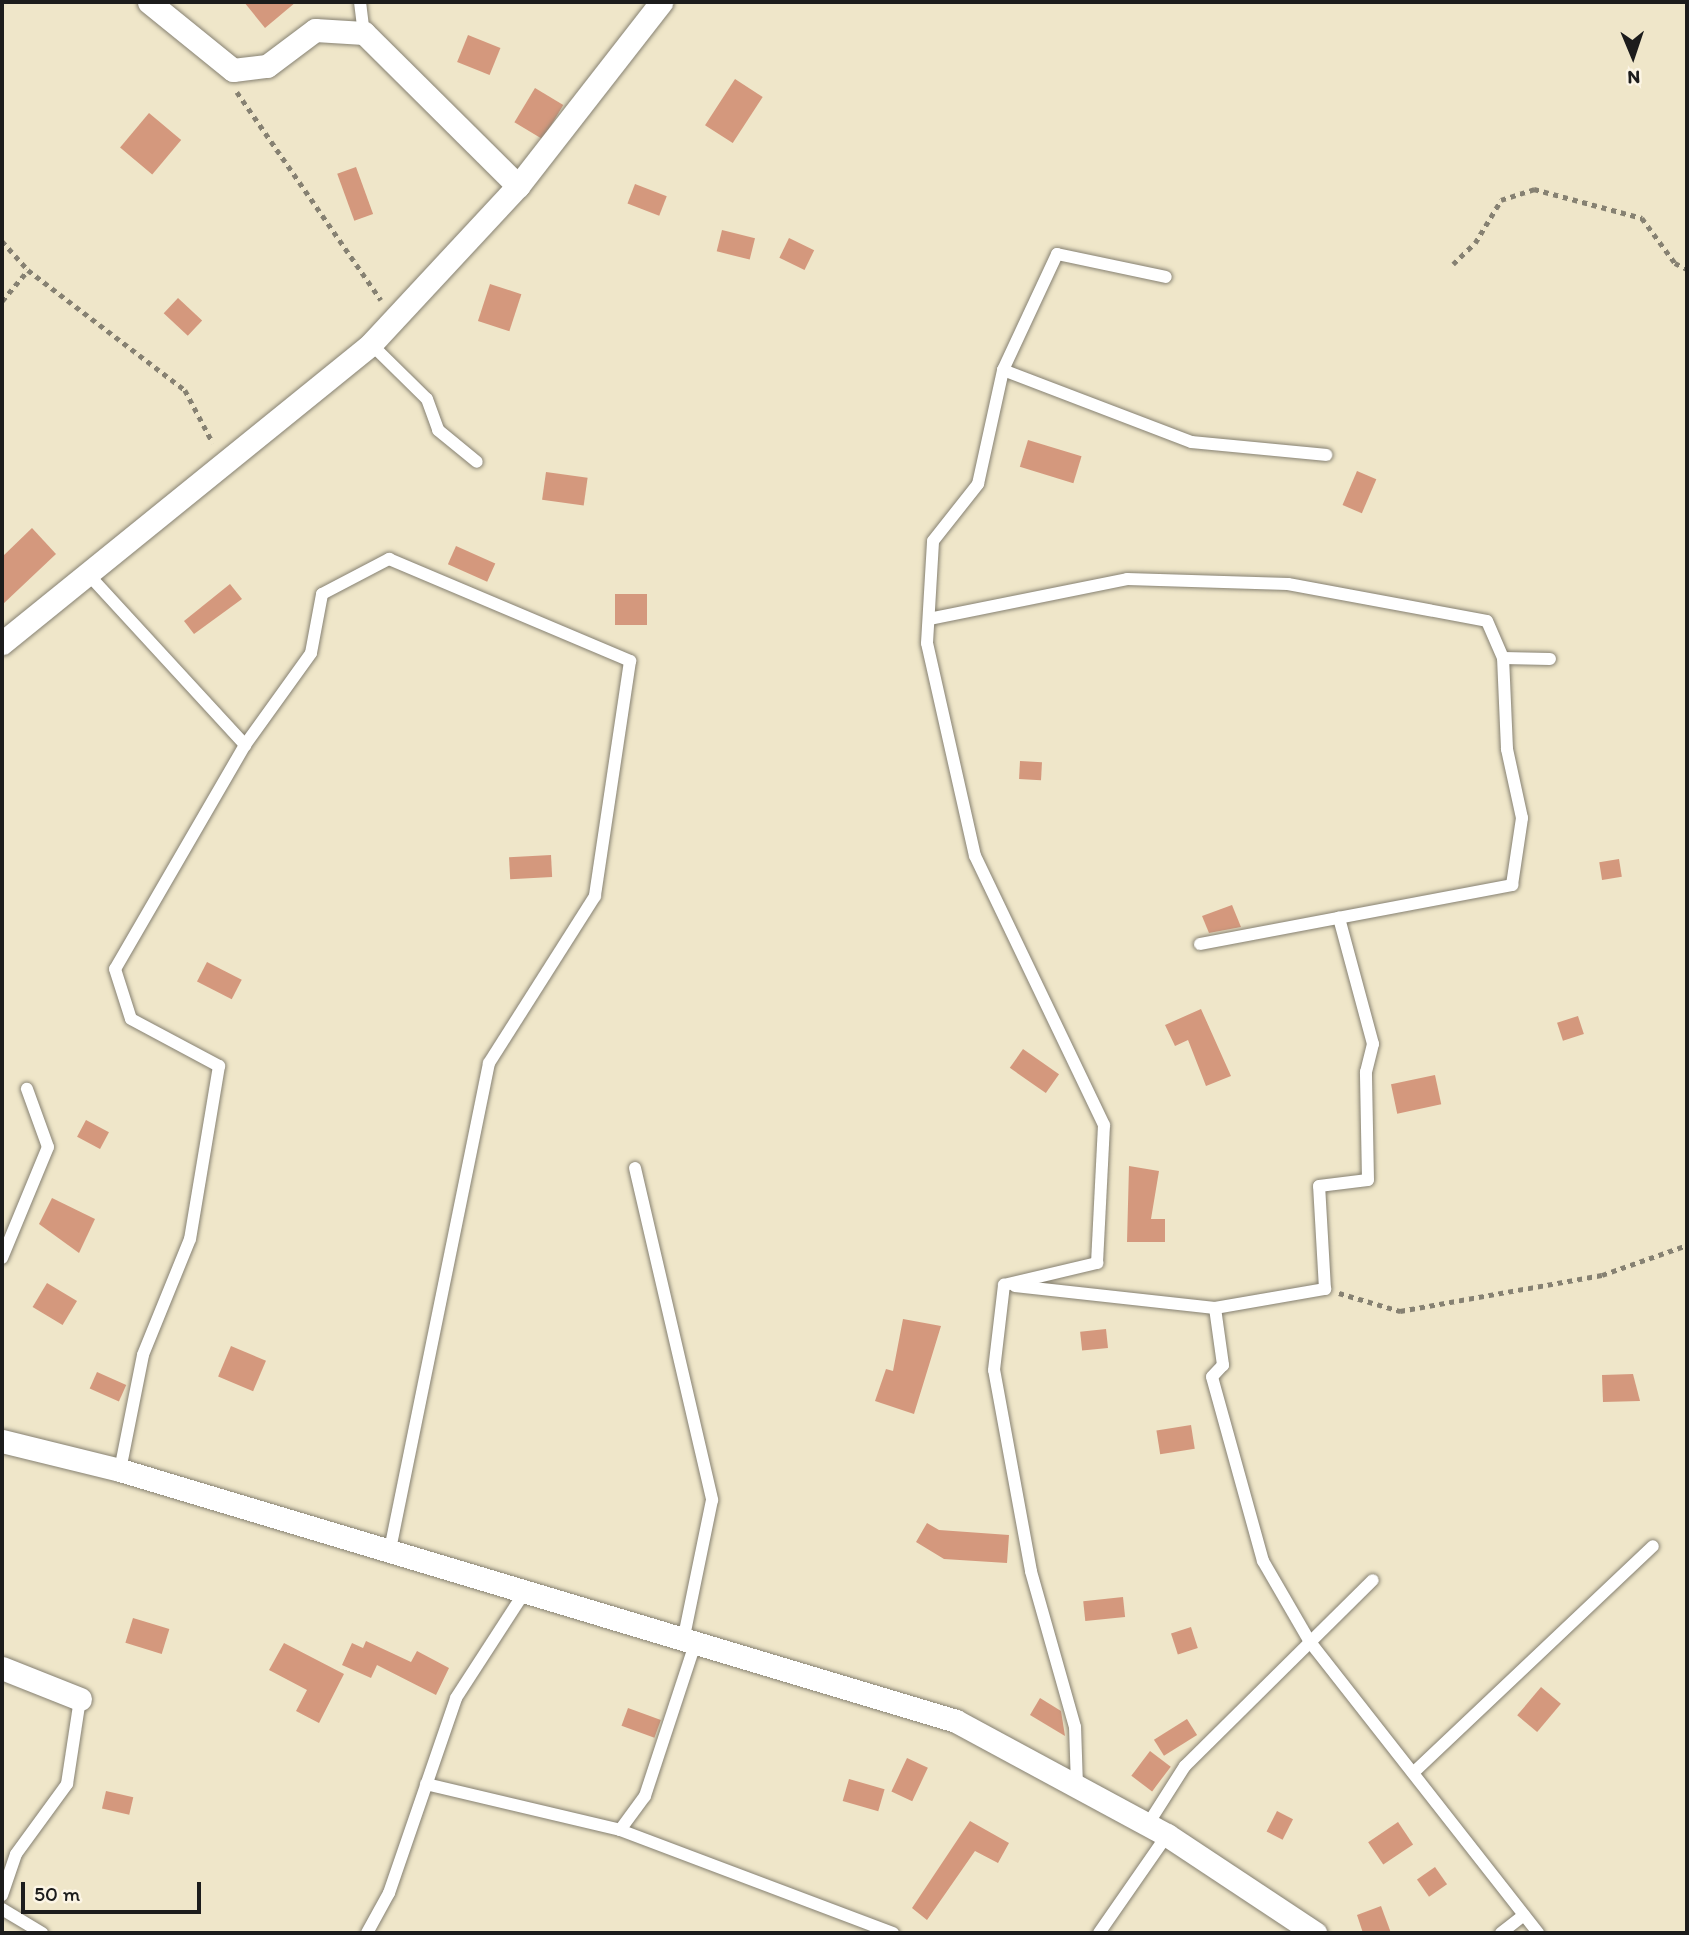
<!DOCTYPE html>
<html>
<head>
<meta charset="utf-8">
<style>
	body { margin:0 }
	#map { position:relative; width:1689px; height:1935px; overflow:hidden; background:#efe6c9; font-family:Itim,sans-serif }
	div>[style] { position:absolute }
	.building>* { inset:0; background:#d4987d; transform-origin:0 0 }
	.path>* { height:4.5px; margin-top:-2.25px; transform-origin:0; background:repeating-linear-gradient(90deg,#868172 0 5px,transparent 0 10px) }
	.roads { filter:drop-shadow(0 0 2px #868172) drop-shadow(0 0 2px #868172) }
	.service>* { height:12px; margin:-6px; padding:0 6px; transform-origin:6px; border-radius:6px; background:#fff }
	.minor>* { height:23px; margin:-11.5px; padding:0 11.5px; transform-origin:11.5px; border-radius:11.5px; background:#fff }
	span { translate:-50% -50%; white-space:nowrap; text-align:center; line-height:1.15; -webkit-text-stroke:5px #fcf5e5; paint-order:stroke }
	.frame { position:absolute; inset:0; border:4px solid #1c1c1c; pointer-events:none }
	.north { position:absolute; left:1598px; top:21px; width:70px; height:70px; -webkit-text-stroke:5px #fcf5e5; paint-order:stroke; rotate:178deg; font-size:19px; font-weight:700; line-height:28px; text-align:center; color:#1c1c1c }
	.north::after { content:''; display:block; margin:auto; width:24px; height:32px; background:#1c1c1c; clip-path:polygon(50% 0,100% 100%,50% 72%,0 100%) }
	.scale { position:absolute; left:21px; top:1882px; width:180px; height:32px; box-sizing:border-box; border:4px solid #1c1c1c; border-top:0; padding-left:9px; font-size:21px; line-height:24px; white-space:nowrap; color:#1c1c1c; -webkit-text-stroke:5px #fcf5e5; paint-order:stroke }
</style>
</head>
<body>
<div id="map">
	<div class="building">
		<i style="clip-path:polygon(244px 2px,296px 2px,265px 28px)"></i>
		<i style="left:468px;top:35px;width:35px;height:29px;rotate:22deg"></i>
		<i style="left:735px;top:79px;width:33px;height:55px;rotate:33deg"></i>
		<i style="left:535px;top:88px;width:33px;height:40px;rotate:31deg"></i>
		<i style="left:149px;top:113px;width:42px;height:45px;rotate:40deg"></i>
		<i style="left:356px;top:167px;width:50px;height:20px;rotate:70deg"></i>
		<i style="left:635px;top:184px;width:34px;height:21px;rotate:21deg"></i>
		<i style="left:722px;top:230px;width:34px;height:22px;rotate:14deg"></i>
		<i style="left:789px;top:238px;width:28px;height:22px;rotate:26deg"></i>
		<i style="left:490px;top:284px;width:33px;height:39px;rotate:18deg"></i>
		<i style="left:178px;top:298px;width:33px;height:21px;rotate:43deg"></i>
		<i style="left:1028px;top:440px;width:56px;height:28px;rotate:17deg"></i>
		<i style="left:1357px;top:471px;width:21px;height:37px;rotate:23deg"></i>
		<i style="left:546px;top:472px;width:42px;height:28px;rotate:8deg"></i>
		<i style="clip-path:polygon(32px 528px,56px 554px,2px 605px,2px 557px)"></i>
		<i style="left:456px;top:546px;width:43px;height:20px;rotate:24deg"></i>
		<i style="clip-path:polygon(230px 584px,242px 599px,194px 634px,184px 621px)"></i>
		<i style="left:615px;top:594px;width:32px;height:31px"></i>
		<i style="left:1020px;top:761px;width:22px;height:18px;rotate:3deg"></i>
		<i style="left:551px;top:855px;width:22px;height:42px;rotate:87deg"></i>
		<i style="left:1619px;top:859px;width:18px;height:20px;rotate:81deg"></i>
		<i style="clip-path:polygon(1232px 905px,1241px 927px,1209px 933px,1202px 916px)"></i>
		<i style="left:207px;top:962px;width:39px;height:22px;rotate:27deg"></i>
		<i style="clip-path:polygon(1201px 1009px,1231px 1076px,1206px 1086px,1188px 1040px,1175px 1046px,1165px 1025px)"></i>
		<i style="left:1578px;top:1016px;width:19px;height:22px;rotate:72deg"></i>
		<i style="left:1023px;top:1049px;width:44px;height:23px;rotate:35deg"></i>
		<i style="left:1435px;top:1075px;width:30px;height:45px;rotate:78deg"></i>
		<i style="left:86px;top:1120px;width:26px;height:19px;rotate:28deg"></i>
		<i style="clip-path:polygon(1129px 1166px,1159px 1171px,1151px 1219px,1165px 1219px,1165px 1242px,1127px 1242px)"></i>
		<i style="clip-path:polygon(52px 1198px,95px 1219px,79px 1253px,39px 1224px)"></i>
		<i style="left:47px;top:1283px;width:35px;height:28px;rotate:31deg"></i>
		<i style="clip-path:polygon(903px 1319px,941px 1326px,914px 1414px,875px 1401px,886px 1369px,893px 1371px)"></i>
		<i style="left:1106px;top:1329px;width:19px;height:26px;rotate:84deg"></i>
		<i style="left:231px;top:1346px;width:38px;height:33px;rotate:23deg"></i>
		<i style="left:97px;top:1372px;width:32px;height:18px;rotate:24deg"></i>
		<i style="clip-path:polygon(1633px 1374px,1640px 1401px,1603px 1402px,1602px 1375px)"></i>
		<i style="left:1191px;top:1425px;width:24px;height:35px;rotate:81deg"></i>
		<i style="clip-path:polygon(927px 1523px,939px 1530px,1009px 1535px,1007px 1563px,944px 1559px,916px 1542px)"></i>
		<i style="left:1123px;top:1597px;width:20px;height:40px;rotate:84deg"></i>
		<i style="left:133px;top:1618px;width:38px;height:26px;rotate:17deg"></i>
		<i style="left:1191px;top:1627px;width:22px;height:21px;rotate:72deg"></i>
		<i style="clip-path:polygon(366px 1641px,411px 1662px,417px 1651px,449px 1668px,436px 1695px,377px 1665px,371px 1678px,342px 1665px,352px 1643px,363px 1648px)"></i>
		<i style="clip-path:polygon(284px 1643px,344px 1674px,319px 1723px,296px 1711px,307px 1690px,269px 1670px)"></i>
		<i style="left:1541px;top:1687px;width:26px;height:37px;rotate:40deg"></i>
		<i style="clip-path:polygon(1040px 1698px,1061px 1711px,1065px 1736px,1030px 1715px)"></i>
		<i style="left:628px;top:1708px;width:35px;height:19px;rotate:20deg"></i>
		<i style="left:1187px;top:1719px;width:19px;height:39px;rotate:58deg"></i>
		<i style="left:1150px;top:1751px;width:26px;height:31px;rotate:37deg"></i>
		<i style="left:907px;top:1758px;width:23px;height:37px;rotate:25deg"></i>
		<i style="left:849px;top:1779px;width:37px;height:23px;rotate:16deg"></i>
		<i style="left:106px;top:1791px;width:28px;height:18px;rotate:13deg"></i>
		<i style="left:1277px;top:1811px;width:18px;height:23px;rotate:27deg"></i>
		<i style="clip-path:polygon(970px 1821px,1009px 1843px,998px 1863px,975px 1851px,927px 1920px,912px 1908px)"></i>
		<i style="left:1398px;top:1822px;width:27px;height:36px;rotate:56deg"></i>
		<i style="left:1435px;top:1867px;width:21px;height:22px;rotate:55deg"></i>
		<i style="clip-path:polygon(1381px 1906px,1391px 1933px,1363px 1933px,1357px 1915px)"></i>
	</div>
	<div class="path">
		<i style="left:237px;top:92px;width:253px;rotate:55.3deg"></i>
		<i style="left:2px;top:241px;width:39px;rotate:48deg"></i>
		<i style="left:28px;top:270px;width:198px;rotate:37.4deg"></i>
		<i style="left:185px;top:390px;width:60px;rotate:62.2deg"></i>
		<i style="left:1453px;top:264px;width:30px;rotate:-44deg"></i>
		<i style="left:1475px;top:243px;width:50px;rotate:-58.8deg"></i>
		<i style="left:1501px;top:200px;width:35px;rotate:-18deg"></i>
		<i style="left:1534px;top:189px;width:112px;rotate:15deg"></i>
		<i style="left:1642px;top:218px;width:56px;rotate:53.7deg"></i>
		<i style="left:1675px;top:263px;width:13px;rotate:27deg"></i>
		<i style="left:2px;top:301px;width:40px;rotate:-50deg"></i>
		<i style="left:1339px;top:1293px;width:64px;rotate:16.4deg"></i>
		<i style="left:1400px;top:1311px;width:205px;rotate:-10.1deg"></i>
		<i style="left:1602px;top:1275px;width:90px;rotate:-19.4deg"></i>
	</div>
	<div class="roads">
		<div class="service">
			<i style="left:360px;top:2px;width:31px;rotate:83deg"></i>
			<i style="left:371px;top:344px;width:78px;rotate:44.5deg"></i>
			<i style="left:427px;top:399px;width:33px;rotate:70deg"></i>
			<i style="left:438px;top:430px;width:50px;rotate:39.4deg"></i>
			<i style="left:1003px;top:370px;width:128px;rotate:-65deg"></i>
			<i style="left:1057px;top:254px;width:111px;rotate:11.9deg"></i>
			<i style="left:87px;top:573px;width:234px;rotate:47.4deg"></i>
			<i style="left:245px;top:745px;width:259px;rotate:120.1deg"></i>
			<i style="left:115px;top:969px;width:52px;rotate:72.3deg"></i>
			<i style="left:131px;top:1019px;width:100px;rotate:28.1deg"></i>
			<i style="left:219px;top:1066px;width:175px;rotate:99.5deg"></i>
			<i style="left:190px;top:1239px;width:125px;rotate:112.1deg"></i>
			<i style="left:143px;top:1355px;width:117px;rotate:101.3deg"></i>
			<i style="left:929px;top:619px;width:202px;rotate:-11.4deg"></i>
			<i style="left:1127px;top:579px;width:161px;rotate:1.8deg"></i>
			<i style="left:1288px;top:584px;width:202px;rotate:10.5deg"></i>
			<i style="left:1487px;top:621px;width:40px;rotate:66.6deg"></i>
			<i style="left:1503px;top:658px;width:47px;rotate:1.2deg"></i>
			<i style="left:245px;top:745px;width:113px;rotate:-54.3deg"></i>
			<i style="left:311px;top:653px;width:60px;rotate:-79.4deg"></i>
			<i style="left:322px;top:594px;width:76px;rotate:-27.6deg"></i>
			<i style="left:389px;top:559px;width:262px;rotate:22.9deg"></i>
			<i style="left:630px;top:661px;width:238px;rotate:98.5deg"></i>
			<i style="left:595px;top:896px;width:198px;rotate:122.4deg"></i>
			<i style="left:489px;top:1063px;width:498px;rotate:101.5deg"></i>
			<i style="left:1200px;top:944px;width:318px;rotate:-10.7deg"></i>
			<i style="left:1512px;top:885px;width:68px;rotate:-81.5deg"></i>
			<i style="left:1522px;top:818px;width:71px;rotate:-102.3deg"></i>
			<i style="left:1507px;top:749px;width:91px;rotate:-92.5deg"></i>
			<i style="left:635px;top:1168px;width:341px;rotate:76.9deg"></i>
			<i style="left:712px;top:1500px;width:144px;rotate:101.6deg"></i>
			<i style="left:2px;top:1258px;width:120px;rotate:-67.5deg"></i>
			<i style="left:48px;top:1147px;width:62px;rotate:-109.9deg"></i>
			<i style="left:1015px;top:1286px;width:201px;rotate:6.3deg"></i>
			<i style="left:1215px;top:1308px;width:112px;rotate:-9.8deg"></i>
			<i style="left:1325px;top:1289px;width:103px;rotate:-93.3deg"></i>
			<i style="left:1319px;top:1186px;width:49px;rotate:-7deg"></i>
			<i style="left:1368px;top:1180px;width:108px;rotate:-91.1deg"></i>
			<i style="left:1366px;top:1072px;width:29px;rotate:-76deg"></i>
			<i style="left:1373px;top:1044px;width:131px;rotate:-105.1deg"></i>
			<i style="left:1215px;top:1308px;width:58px;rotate:82deg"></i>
			<i style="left:1223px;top:1365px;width:16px;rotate:133deg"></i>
			<i style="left:1212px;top:1377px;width:191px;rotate:74.5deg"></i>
			<i style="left:1263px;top:1561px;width:94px;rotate:59.9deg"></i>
			<i style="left:1310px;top:1642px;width:370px;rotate:51.9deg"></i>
			<i style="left:1413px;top:1773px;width:330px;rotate:-43.4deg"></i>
			<i style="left:426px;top:1784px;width:199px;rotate:13.3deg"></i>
			<i style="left:620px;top:1830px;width:292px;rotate:20.7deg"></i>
			<i style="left:1077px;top:1786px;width:59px;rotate:-91.9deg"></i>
			<i style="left:1075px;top:1727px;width:162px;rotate:-105.8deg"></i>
			<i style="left:1031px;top:1571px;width:204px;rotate:-100.4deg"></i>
			<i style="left:994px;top:1370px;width:86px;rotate:-83.3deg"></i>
			<i style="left:1004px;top:1285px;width:96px;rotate:-13.3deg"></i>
			<i style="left:1097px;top:1263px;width:138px;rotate:-87.1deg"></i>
			<i style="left:1104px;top:1125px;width:298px;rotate:-115.6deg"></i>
			<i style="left:975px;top:856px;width:218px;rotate:-102.7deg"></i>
			<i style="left:927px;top:643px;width:102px;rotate:-86.6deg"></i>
			<i style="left:933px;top:541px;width:73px;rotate:-51.7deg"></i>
			<i style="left:978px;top:484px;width:117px;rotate:-77.6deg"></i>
			<i style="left:1003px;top:370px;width:202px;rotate:20.9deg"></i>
			<i style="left:1192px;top:442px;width:135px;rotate:5.5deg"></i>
			<i style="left:1148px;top:1824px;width:69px;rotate:-57.5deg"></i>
			<i style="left:1185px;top:1766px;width:264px;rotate:-44.7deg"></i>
			<i style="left:620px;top:1830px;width:42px;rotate:-53.7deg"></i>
			<i style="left:645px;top:1796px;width:160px;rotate:-71.8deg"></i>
			<i style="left:2px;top:1895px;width:43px;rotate:-71.1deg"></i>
			<i style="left:16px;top:1854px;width:87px;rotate:-53.9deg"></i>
			<i style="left:67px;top:1784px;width:86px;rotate:-81.3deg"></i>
			<i style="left:2px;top:1909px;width:47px;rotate:31deg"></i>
			<i style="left:367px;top:1933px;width:46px;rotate:-61.2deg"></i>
			<i style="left:389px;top:1893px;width:206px;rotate:-71deg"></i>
			<i style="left:456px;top:1698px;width:129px;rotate:-57.1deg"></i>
			<i style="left:1099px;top:1933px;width:119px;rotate:-55.2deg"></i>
			<i style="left:1501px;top:1933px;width:29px;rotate:-38deg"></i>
		</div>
		<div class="minor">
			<i style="left:149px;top:2px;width:108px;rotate:39deg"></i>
			<i style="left:233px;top:70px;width:34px;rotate:-7deg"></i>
			<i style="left:267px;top:66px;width:60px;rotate:-36.9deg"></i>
			<i style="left:315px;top:30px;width:49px;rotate:3.5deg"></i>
			<i style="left:364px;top:33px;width:217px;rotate:44.8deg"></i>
			<i style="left:2px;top:643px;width:475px;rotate:-39deg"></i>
			<i style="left:371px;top:344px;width:216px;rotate:-47.1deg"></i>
			<i style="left:518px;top:186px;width:233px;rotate:-52.1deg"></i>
			<i style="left:2px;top:1441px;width:122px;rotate:13.8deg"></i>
			<i style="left:120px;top:1470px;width:873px;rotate:16.71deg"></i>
			<i style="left:956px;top:1721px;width:240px;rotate:28.4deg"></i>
			<i style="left:1167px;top:1835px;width:178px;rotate:33.5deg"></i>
			<i style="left:2px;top:1668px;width:84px;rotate:21.7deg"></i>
		</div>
	</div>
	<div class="frame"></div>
	<div class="north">N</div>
	<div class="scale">50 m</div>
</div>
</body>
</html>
